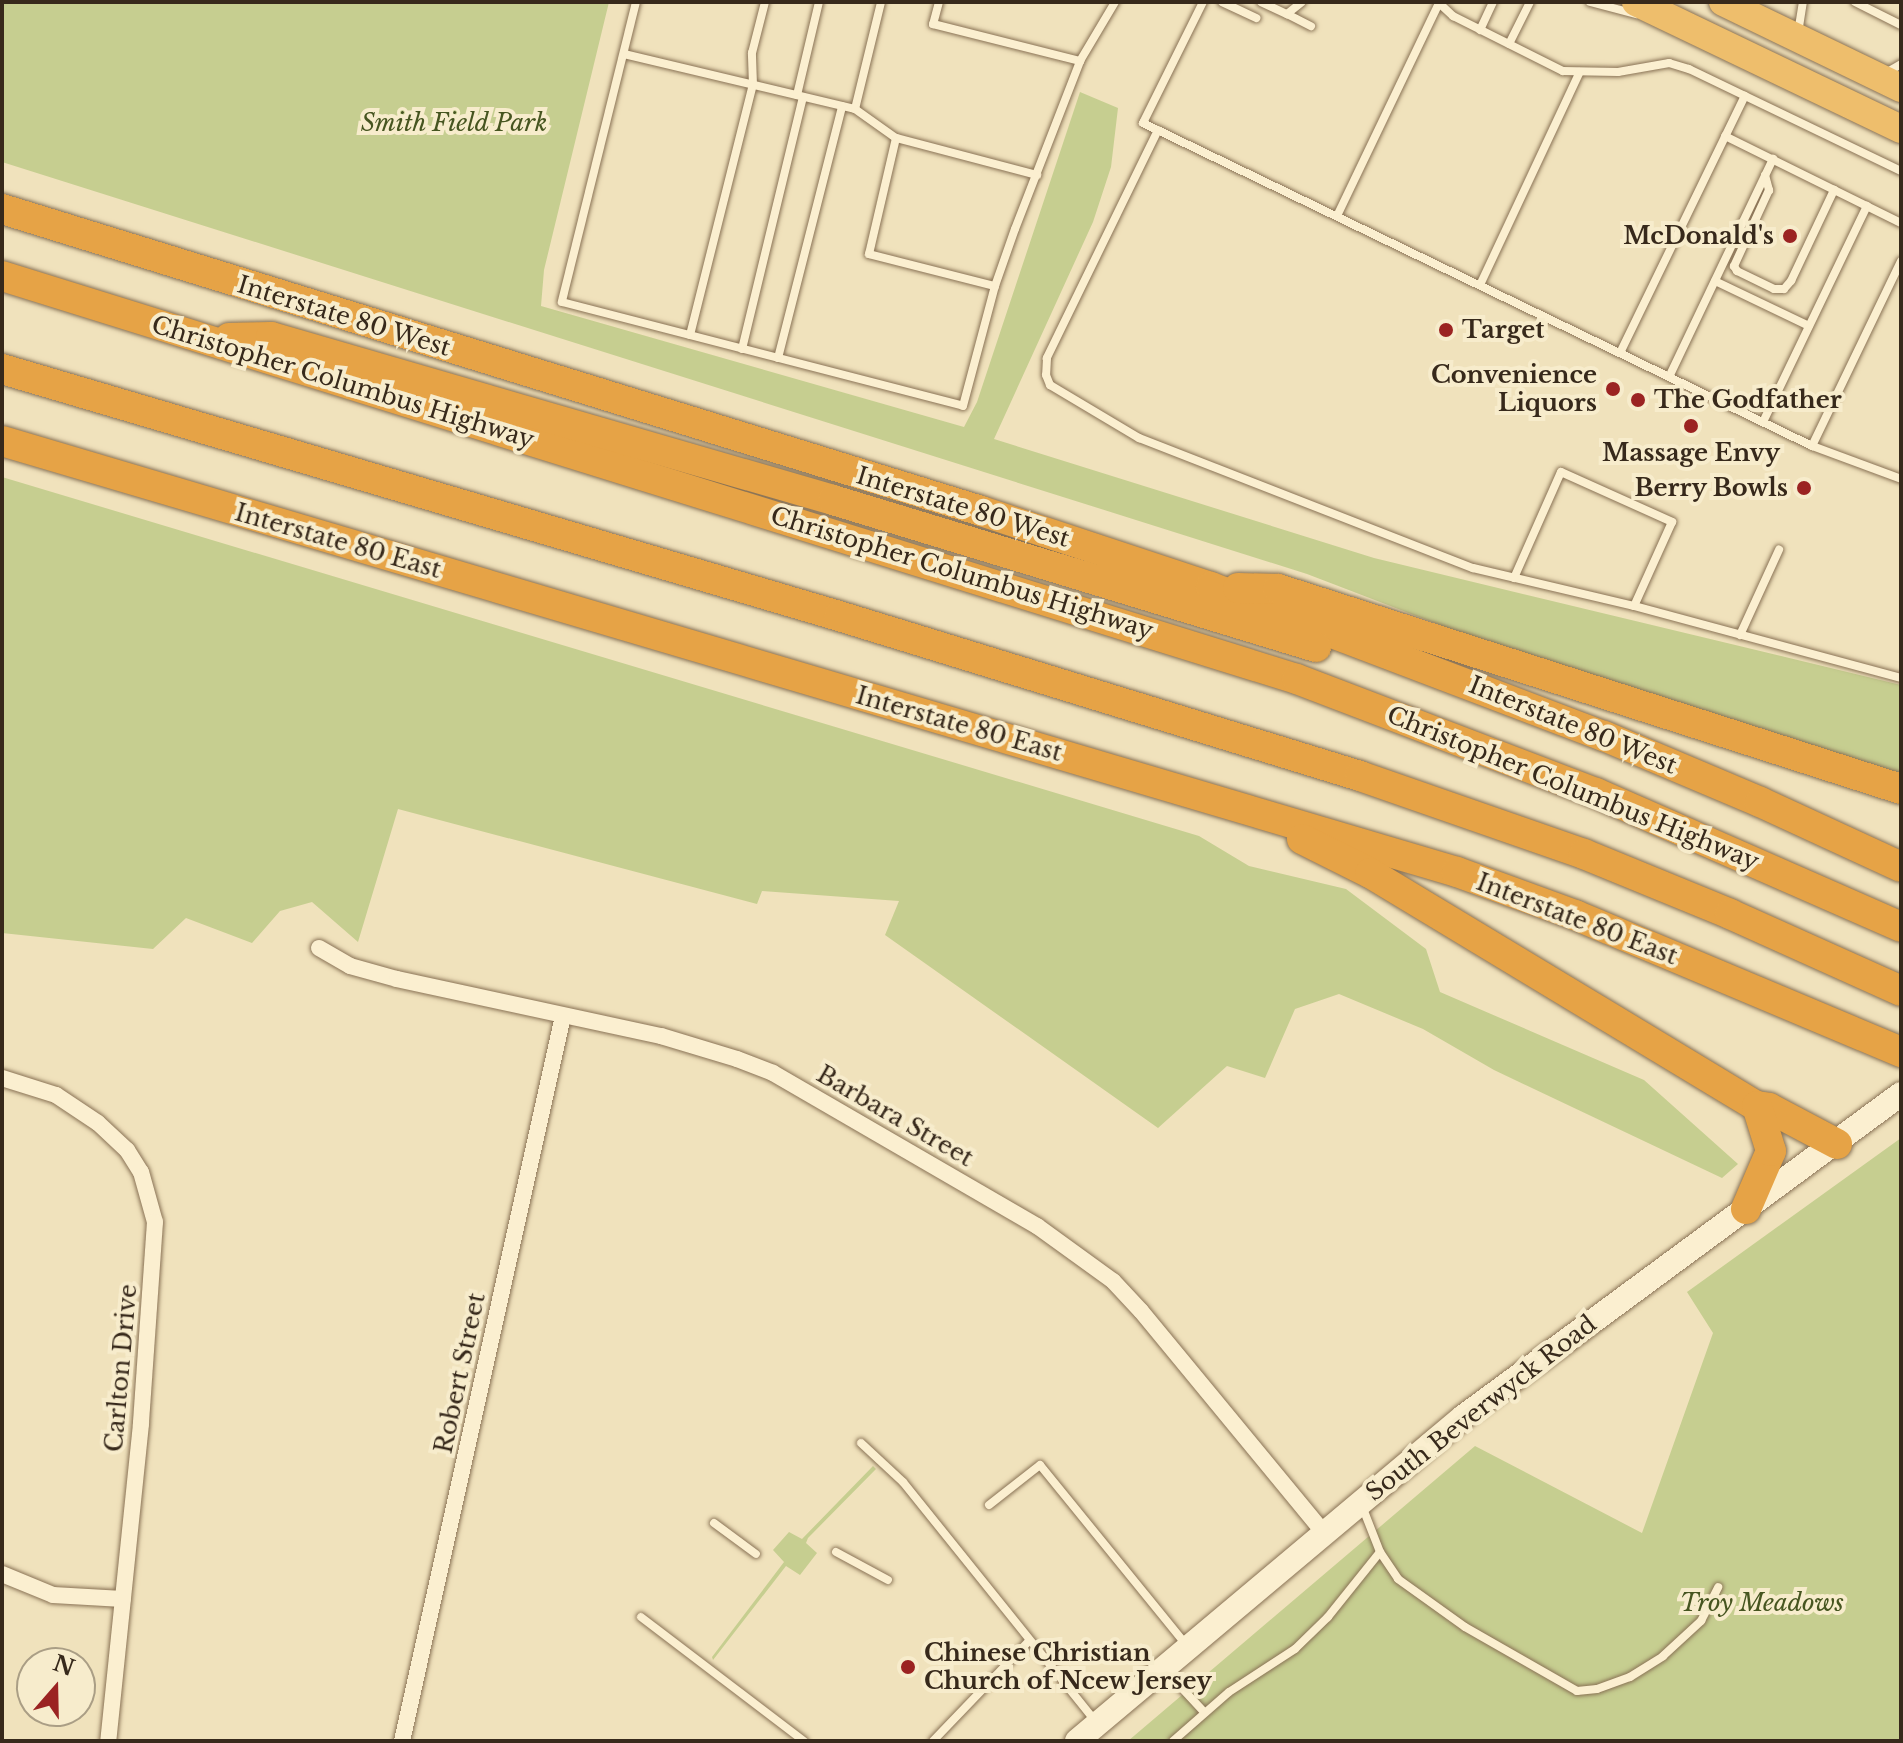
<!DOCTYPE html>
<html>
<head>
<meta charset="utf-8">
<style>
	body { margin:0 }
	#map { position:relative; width:1903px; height:1743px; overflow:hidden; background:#f0e2bc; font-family:"Libre Baskerville",serif }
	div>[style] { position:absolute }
	.green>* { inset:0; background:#c6ce90 }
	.roads { filter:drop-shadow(0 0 2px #897255) drop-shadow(0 0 2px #897255) }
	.service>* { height:8px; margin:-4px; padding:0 4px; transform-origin:4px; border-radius:4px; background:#fbefd0 }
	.minor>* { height:16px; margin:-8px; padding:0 8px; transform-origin:8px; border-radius:8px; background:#fbefd0 }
	.secondary>* { height:24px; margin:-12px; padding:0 12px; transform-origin:12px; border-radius:12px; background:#fbefd0 }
	.trunk>* { height:28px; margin:-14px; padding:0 14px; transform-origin:14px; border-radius:14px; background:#eebe6c }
	.motorway>* { height:30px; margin:-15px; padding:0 15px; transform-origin:15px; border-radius:15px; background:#e6a346 }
	.dots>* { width:22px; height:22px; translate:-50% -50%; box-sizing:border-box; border:4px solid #f7eccc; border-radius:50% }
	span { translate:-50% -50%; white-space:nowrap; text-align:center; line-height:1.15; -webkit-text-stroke:8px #f7eccc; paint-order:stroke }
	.park-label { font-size:24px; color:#465520; font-style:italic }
	.poi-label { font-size:24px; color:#37291b; font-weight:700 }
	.right { translate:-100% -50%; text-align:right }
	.left { translate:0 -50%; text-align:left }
	.street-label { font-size:24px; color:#37291b }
	.frame { position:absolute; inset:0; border:4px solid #37291b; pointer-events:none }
	.north { position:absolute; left:16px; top:1647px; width:80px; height:80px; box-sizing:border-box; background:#f7eccc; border:2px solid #aa9e85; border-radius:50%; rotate:20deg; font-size:22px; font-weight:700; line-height:32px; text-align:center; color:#37291b }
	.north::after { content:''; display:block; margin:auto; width:28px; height:36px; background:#9b2322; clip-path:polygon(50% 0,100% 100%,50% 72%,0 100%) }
</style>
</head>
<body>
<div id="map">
	<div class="green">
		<i style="clip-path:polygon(2px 2px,609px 2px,544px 270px,541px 306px,964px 427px,977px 402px,1080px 92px,1118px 108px,1111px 167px,1093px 222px,994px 439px,1374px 558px,1901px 685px,1901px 776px,1539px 663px,1307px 574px,2px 162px)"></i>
		<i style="clip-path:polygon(2px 477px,1199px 836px,1249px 866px,1346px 889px,1426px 949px,1440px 992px,1644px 1080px,1738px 1164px,1722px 1178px,1494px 1070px,1423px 1029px,1339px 994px,1295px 1009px,1265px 1078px,1227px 1066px,1158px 1128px,885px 935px,899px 901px,762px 891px,757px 904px,398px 809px,358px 942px,312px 902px,280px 911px,252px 943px,186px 918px,153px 949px,2px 933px)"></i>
		<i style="clip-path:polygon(1901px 1138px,1901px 1741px,1128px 1741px,1475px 1446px,1642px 1533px,1713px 1333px,1687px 1292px)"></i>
		<i style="clip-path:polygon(873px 1466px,876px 1469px,808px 1538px,806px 1543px,817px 1553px,800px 1575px,786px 1566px,713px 1660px,712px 1657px,784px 1562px,773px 1550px,789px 1532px,802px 1539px)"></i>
	</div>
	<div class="roads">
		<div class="service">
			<i style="left:636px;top:2px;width:309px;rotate:103.9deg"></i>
			<i style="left:562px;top:302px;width:414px;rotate:14.5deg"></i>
			<i style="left:963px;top:406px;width:124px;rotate:-75.1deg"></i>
			<i style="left:995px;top:286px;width:60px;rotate:-70.7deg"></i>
			<i style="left:1015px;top:229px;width:180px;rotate:-68.8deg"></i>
			<i style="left:1080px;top:61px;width:69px;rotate:-59.3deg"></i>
			<i style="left:939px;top:2px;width:23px;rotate:105deg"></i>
			<i style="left:933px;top:24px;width:152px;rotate:14.1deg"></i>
			<i style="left:1203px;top:2px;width:135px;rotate:116.4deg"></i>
			<i style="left:1143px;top:123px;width:743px;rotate:25.77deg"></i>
			<i style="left:1812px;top:446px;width:95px;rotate:20.3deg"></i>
			<i style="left:1222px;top:2px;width:38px;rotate:25deg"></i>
			<i style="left:1261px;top:2px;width:29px;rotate:25deg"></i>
			<i style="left:1287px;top:14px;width:19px;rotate:-39deg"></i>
			<i style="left:1438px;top:2px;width:21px;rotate:43deg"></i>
			<i style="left:1453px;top:16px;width:123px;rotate:26.6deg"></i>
			<i style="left:1563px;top:71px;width:55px;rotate:1deg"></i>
			<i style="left:1618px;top:72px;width:52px;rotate:-10deg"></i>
			<i style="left:1669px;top:63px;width:21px;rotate:17deg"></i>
			<i style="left:1689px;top:69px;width:235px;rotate:25.7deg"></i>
			<i style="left:1590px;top:2px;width:48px;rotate:14.6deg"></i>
			<i style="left:1855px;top:2px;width:51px;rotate:26.6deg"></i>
			<i style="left:1287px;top:14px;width:27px;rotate:27deg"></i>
			<i style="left:1480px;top:30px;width:31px;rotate:-65deg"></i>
			<i style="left:1798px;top:33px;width:31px;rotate:-81deg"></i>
			<i style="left:1509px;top:44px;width:47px;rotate:-63.4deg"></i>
			<i style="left:624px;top:54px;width:237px;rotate:13.4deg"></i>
			<i style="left:855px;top:109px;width:50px;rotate:35.3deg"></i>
			<i style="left:896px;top:138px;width:146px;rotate:14.7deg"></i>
			<i style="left:1884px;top:74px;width:20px;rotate:-30deg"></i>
			<i style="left:797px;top:95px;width:96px;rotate:-76.7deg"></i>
			<i style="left:855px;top:109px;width:110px;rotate:-76.3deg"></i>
			<i style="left:1158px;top:130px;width:254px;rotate:116deg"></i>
			<i style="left:1047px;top:358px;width:17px;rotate:93deg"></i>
			<i style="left:1046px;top:375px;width:11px;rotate:68deg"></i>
			<i style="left:1050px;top:385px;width:104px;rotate:30.8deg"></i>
			<i style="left:1139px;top:438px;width:358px;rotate:21.3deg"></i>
			<i style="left:1473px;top:568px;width:165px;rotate:13.3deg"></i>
			<i style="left:1634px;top:606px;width:277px;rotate:15.1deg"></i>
			<i style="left:1725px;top:136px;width:196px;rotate:26.3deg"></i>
			<i style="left:896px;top:138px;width:119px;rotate:103.1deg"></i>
			<i style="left:869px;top:254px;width:130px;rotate:14.3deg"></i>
			<i style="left:1765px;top:175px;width:16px;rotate:75deg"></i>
			<i style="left:1769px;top:190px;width:84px;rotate:114.7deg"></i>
			<i style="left:1734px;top:266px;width:6px;rotate:59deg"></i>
			<i style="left:1737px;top:271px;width:41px;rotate:25.9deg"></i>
			<i style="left:1774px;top:289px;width:10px"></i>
			<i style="left:1784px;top:289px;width:11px;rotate:-49deg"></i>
			<i style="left:1791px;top:281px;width:101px;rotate:-64.7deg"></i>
			<i style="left:1337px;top:216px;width:236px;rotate:-64.4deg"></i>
			<i style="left:1715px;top:281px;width:104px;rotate:25.6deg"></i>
			<i style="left:1480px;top:285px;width:235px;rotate:-64.9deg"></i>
			<i style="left:690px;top:335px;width:258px;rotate:-75.9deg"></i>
			<i style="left:753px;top:85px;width:32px;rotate:-92deg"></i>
			<i style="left:752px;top:53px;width:53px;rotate:-75.7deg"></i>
			<i style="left:742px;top:349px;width:259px;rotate:-76.4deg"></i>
			<i style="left:1620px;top:353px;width:286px;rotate:-64.1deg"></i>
			<i style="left:778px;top:358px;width:260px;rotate:-75.7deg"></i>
			<i style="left:1669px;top:377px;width:242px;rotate:-64.5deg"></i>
			<i style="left:1763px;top:422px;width:240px;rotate:-64.3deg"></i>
			<i style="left:1812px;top:446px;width:205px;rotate:-64.3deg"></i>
			<i style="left:1514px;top:578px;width:116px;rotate:-66.1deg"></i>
			<i style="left:1561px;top:472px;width:122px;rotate:24.2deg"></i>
			<i style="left:1672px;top:522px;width:92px;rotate:114.3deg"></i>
			<i style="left:1740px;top:635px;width:94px;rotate:-65.4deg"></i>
			<i style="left:861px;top:1443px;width:57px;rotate:42.9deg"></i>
			<i style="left:903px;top:1482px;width:309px;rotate:51.2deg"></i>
			<i style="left:989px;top:1505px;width:65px;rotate:-38.1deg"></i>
			<i style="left:1040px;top:1465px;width:233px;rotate:50.9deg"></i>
			<i style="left:1362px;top:1506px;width:49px;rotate:68.6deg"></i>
			<i style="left:1380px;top:1552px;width:32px;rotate:56deg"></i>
			<i style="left:1398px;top:1579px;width:82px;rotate:35.6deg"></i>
			<i style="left:1465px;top:1627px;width:129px;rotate:29.7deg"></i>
			<i style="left:1577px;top:1691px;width:20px;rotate:-6deg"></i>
			<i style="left:1597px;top:1689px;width:35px;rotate:-20deg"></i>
			<i style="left:1630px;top:1677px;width:39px;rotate:-32deg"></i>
			<i style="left:1663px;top:1656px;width:52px;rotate:-42.6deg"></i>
			<i style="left:1701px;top:1621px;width:38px;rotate:-63deg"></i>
			<i style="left:714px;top:1523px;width:52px;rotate:36.4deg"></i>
			<i style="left:836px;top:1552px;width:59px;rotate:28.3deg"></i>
			<i style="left:641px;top:1617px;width:205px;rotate:37.3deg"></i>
			<i style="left:1166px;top:1671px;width:56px;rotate:47.2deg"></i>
			<i style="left:933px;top:1741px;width:139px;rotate:-46.2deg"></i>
			<i style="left:1173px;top:1741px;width:74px;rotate:-41.2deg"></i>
			<i style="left:1229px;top:1692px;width:79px;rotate:-33.1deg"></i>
			<i style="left:1295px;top:1649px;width:46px;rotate:-44.1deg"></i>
			<i style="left:1328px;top:1617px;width:83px;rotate:-51.3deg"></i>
		</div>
		<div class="minor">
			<i style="left:319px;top:948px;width:36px;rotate:30deg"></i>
			<i style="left:350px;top:966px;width:49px;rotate:15.5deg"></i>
			<i style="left:397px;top:979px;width:270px;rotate:12.2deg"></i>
			<i style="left:661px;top:1036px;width:79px;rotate:16.8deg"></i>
			<i style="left:737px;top:1059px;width:39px;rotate:21deg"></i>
			<i style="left:773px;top:1073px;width:305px;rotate:30.1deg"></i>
			<i style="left:1037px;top:1226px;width:94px;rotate:35.9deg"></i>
			<i style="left:1113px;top:1281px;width:41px;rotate:47deg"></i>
			<i style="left:1141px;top:1311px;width:286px;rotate:50.5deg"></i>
			<i style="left:2px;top:1078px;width:57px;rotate:17.5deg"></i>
			<i style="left:56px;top:1095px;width:50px;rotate:33.7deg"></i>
			<i style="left:98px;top:1123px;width:40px;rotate:43deg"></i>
			<i style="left:127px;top:1150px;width:26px;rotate:58deg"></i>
			<i style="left:141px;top:1172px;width:52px;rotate:74.4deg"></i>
			<i style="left:155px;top:1222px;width:202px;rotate:94deg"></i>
			<i style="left:141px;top:1424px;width:319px;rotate:95.9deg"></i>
			<i style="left:2px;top:1574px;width:55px;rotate:22.4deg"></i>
			<i style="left:53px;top:1595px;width:70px;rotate:3.3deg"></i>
			<i style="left:402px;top:1741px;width:743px;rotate:-77.48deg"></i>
		</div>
		<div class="secondary">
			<i style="left:1077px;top:1741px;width:504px;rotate:-40.01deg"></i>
			<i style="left:1463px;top:1417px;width:544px;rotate:-36.41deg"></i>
		</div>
		<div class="trunk">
			<i style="left:1636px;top:2px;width:294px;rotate:25.6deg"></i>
			<i style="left:1723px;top:2px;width:198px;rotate:25.8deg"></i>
		</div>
		<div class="motorway">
			<i style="left:2px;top:209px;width:1025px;rotate:17.14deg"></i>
			<i style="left:981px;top:511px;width:242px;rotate:18.3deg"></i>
			<i style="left:1211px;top:587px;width:420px;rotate:20.8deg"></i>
			<i style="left:1604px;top:736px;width:169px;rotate:22.9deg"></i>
			<i style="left:1760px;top:802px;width:155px;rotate:24.7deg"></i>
			<i style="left:2px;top:276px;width:1356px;rotate:17.29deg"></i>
			<i style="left:1297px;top:679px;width:320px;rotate:20.9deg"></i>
			<i style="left:1596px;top:793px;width:333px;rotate:23.7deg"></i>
			<i style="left:229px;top:338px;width:42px;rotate:-1.4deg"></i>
			<i style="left:271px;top:337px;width:585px;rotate:16.17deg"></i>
			<i style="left:833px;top:500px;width:505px;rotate:16.93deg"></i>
			<i style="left:2px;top:369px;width:873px;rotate:16.44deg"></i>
			<i style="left:839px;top:616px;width:545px;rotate:17.07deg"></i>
			<i style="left:1360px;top:776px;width:237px;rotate:19.2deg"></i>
			<i style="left:1584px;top:854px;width:158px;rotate:22.3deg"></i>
			<i style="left:1730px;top:914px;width:188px;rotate:24.2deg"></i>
			<i style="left:2px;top:441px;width:1517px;rotate:16.5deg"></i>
			<i style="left:1457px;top:872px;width:126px;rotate:20deg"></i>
			<i style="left:1575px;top:915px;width:354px;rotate:22.8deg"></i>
			<i style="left:1238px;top:588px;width:40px;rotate:1.4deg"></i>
			<i style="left:1278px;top:589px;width:654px;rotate:17.8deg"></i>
			<i style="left:1302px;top:839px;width:76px;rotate:26.6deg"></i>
			<i style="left:1370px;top:873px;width:452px;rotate:31.1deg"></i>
			<i style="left:1757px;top:1106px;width:12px;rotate:9deg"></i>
			<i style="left:1769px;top:1108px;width:77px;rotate:27.9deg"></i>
			<i style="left:1746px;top:1209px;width:63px;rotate:-66.7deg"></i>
			<i style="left:1771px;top:1151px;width:47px;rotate:-107.3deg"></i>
		</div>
	</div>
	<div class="dots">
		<i style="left:1790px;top:236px;background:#9b2322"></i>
		<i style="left:1446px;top:330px;background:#9b2322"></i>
		<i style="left:1613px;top:389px;background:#9b2322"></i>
		<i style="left:1638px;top:400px;background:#9b2322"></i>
		<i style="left:1691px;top:426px;background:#9b2322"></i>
		<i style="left:1804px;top:488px;background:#9b2322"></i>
		<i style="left:908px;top:1667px;background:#9b2322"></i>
	</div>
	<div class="park-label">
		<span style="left:454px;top:123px">Smith Field Park</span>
		<span style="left:1762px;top:1603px">Troy Meadows</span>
	</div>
	<div class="poi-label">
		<span class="right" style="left:1774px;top:236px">McDonald's</span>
		<span class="left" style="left:1462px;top:330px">Target</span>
		<span class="right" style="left:1597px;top:389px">Convenience<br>Liquors</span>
		<span class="left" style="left:1654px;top:400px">The Godfather</span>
		<span style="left:1691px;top:453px">Massage Envy</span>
		<span class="right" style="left:1788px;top:488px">Berry Bowls</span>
		<span class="left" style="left:924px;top:1667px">Chinese Christian<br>Church of Ncew Jersey</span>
	</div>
	<div class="street-label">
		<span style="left:344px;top:316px;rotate:17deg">Interstate 80 West</span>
		<span style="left:343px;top:382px;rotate:17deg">Christopher Columbus Highway</span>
		<span style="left:963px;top:507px;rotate:17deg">Interstate 80 West</span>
		<span style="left:338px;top:541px;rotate:16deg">Interstate 80 East</span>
		<span style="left:962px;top:573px;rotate:17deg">Christopher Columbus Highway</span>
		<span style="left:959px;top:724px;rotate:16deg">Interstate 80 East</span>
		<span style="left:1573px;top:725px;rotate:22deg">Interstate 80 West</span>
		<span style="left:1573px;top:788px;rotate:22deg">Christopher Columbus Highway</span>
		<span style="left:1577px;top:919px;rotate:21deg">Interstate 80 East</span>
		<span style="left:895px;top:1116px;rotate:30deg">Barbara Street</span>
		<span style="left:121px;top:1368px;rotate:-85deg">Carlton Drive</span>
		<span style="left:460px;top:1373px;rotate:-78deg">Robert Street</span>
		<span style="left:1481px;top:1408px;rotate:-38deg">South Beverwyck Road</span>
	</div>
	<div class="frame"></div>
	<div class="north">N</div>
</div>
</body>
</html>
